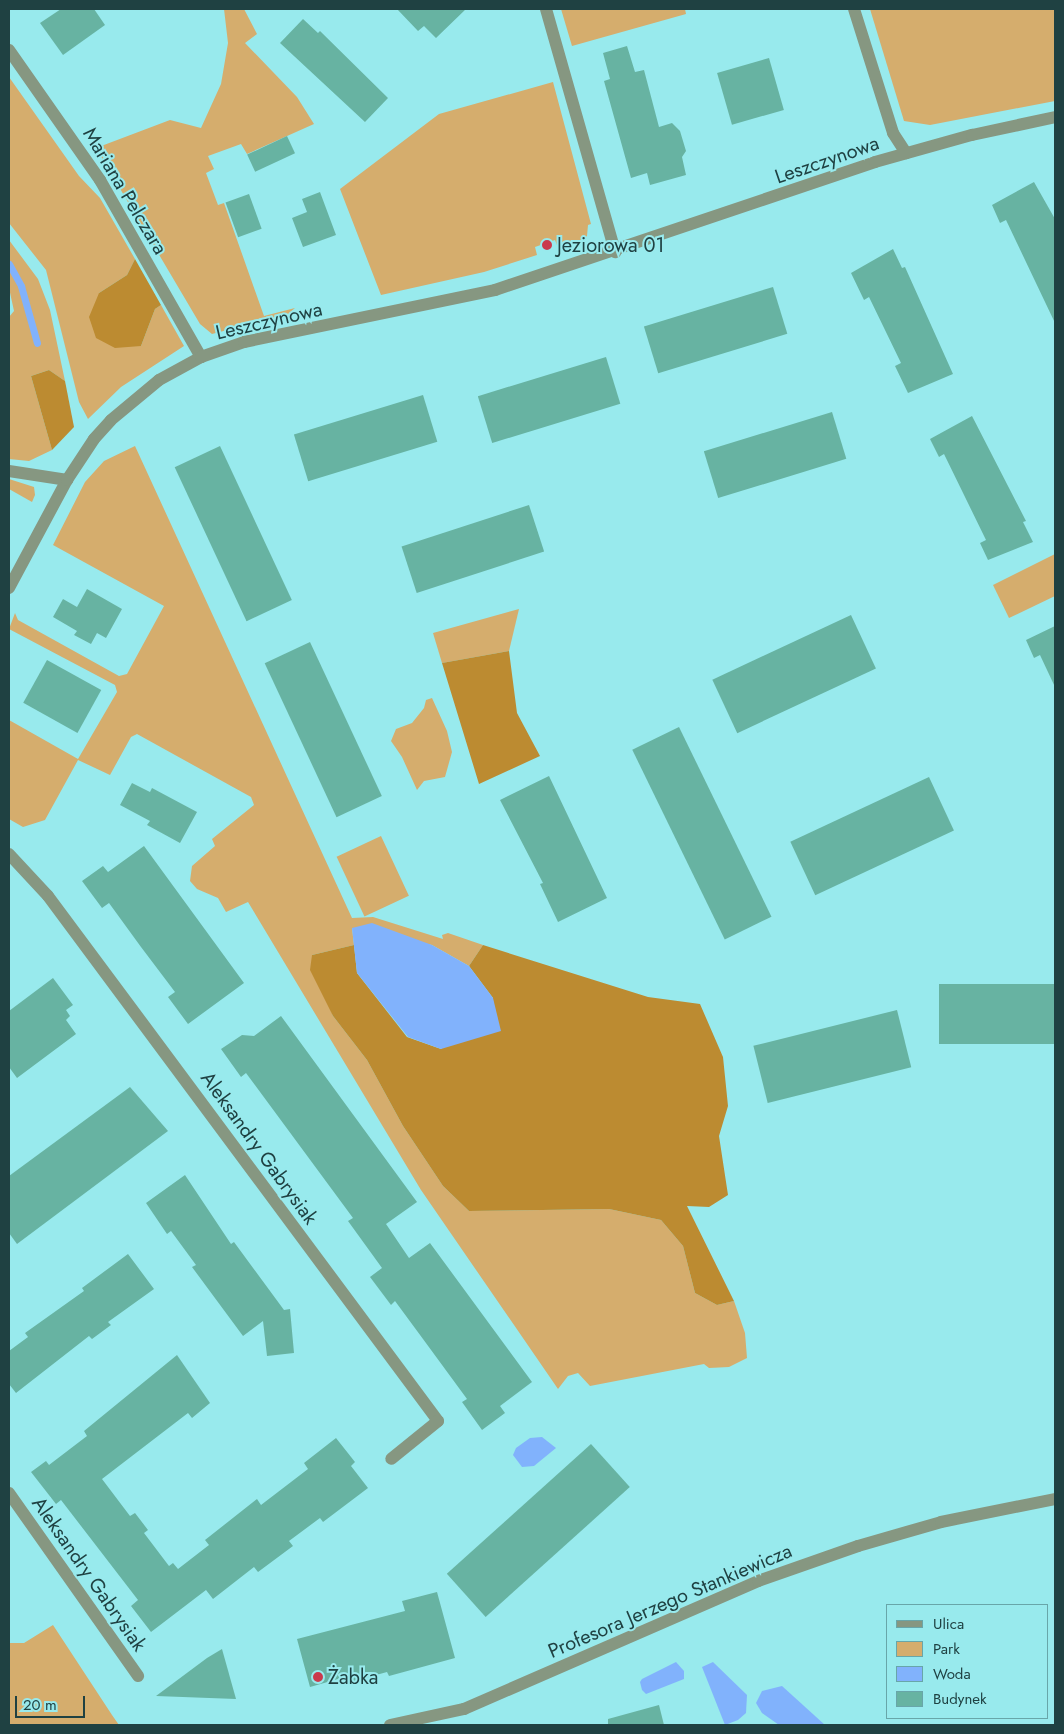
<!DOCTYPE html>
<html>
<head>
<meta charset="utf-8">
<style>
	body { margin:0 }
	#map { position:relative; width:1064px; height:1734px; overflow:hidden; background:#98eaed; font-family:Jost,sans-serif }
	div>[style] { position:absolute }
	.green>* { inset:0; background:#d5ad6d; transform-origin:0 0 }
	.forest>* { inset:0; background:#bc8b31 }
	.water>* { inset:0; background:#81b2fc }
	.stream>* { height:7px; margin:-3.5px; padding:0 3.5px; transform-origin:3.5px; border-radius:3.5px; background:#81b2fc }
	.building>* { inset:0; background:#67b3a2; transform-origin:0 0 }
	.minor>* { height:12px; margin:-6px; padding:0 6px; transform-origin:6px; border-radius:6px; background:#869781 }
	.dots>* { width:14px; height:14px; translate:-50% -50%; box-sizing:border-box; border:2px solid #98eaed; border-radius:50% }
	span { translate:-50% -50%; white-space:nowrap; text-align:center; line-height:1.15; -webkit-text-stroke:4px #98eaed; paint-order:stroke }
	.street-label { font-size:20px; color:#1f4142 }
	.poi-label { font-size:20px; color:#1f4142 }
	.left { translate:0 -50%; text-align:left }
	.frame { position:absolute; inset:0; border:10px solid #1f4142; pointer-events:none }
	.legend { position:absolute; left:886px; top:1604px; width:162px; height:115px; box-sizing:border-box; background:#98eaed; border:1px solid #68a6a9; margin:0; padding:6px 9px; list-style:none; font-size:15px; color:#1f4142 }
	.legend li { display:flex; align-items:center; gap:10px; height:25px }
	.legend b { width:25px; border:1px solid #68a6a9 }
	.scale { position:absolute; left:15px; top:1696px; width:70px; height:22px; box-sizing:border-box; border:2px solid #1f4142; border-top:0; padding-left:6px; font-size:15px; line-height:18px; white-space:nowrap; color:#1f4142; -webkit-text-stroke:4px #98eaed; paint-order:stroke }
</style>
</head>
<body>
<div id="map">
	<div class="green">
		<i style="clip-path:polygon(224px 9px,244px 9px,257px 34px,245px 43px,297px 97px,314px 124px,247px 154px,241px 144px,208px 156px,214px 169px,206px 173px,218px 205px,224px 203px,264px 316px,295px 308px,288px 314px,212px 334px,200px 324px,96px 148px,170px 120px,201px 128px,221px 84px,228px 43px)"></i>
		<i style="clip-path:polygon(561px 9px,685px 9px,686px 14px,572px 46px)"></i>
		<i style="clip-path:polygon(870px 9px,1055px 9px,1055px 101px,930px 125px,904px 121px)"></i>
		<i style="clip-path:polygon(9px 77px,79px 176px,100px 198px,135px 259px,127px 275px,99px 293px,141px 346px,155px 309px,161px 305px,184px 346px,121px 387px,88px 419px,79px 402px,46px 270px,9px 223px)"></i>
		<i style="clip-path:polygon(553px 82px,591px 224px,588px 225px,587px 236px,580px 242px,558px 248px,555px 240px,535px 247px,537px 255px,484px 272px,381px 295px,340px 189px,439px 114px)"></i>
		<i style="clip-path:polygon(9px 240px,38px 279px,50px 310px,65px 381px,49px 370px,31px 376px,52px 450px,29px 461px,9px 459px,9px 317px,14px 311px,9px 288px)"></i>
		<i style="clip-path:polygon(135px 446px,352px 918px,373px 917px,443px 939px,442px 935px,448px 933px,483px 945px,469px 966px,432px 945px,352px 928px,354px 945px,312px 955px,333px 1016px,367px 1060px,403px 1126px,443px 1186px,469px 1211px,609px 1209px,661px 1220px,683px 1246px,695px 1293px,717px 1305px,734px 1301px,745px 1333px,747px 1358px,729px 1367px,709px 1368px,704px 1364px,590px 1386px,578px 1373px,568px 1376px,558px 1389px,421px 1190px,248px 902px,226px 912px,218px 898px,197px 889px,190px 881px,192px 866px,215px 846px,212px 839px,254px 805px,251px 797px,137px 734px,131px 737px,110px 775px,78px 760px,45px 820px,23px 827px,9px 819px,9px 720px,78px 759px,117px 692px,115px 685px,9px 629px,15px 613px,18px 620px,119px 676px,127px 674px,164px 606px,53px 545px,85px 482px,104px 461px)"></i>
		<i style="clip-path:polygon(9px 479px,34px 487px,35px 495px,32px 502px,9px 489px)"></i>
		<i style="clip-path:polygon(1055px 554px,1055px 596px,1009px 618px,993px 585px)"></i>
		<i style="clip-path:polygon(519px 609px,509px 651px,442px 663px,433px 633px)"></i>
		<i style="clip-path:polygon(432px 698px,447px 731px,452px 752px,445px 777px,424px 781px,417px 790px,402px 757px,391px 741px,396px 729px,412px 723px,424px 708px,426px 700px)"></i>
		<i style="left:381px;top:836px;width:66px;height:49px;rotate:65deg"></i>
		<i style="clip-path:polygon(53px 1625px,112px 1715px,119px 1725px,9px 1725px,9px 1643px,24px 1643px)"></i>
	</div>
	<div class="forest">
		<i style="clip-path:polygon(135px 259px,161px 305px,155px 309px,141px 346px,115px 348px,96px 338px,89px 317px,99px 293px,127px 275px)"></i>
		<i style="clip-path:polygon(49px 370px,65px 381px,74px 427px,52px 450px,31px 376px)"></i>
		<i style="clip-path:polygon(509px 651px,517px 713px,540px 756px,479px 784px,442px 663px)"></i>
		<i style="clip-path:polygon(354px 945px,357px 973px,407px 1037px,441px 1049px,493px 998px,469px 966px,483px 945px,648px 997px,700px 1004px,723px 1057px,728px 1106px,719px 1136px,728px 1195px,709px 1207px,687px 1206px,734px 1301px,717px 1305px,695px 1293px,683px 1246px,661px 1220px,609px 1209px,469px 1211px,443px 1186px,403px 1126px,367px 1060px,333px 1016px,310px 970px,312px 955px)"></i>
	</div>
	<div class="water">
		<i style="clip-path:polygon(372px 923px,432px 945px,469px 966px,493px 998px,501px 1031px,441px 1049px,408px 1037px,357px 973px,352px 928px)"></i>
		<i style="clip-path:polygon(542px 1437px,556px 1448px,534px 1466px,522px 1467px,513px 1455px,516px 1448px,530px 1438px)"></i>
		<i style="clip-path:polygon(676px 1662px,684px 1671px,684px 1679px,646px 1694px,642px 1690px,640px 1682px,642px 1679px)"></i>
		<i style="clip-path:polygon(713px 1662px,747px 1695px,746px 1713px,738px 1720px,725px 1725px,702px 1667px)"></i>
		<i style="clip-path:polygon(782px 1686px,825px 1725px,779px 1725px,762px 1713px,756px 1703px,762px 1691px)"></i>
	</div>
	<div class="stream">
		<i style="left:9px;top:264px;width:25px;rotate:61deg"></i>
		<i style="left:21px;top:286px;width:59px;rotate:74.3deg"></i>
	</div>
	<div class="building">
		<i style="clip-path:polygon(61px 9px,94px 9px,105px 25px,63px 55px,40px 23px)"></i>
		<i style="clip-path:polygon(397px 9px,466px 9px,436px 38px,424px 26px,418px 31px)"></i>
		<i style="clip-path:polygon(303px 19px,318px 33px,320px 31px,388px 98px,365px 122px,280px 43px)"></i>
		<i style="clip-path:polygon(627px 46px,635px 72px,644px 70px,659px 127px,672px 123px,680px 131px,686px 151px,682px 157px,686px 175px,650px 185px,647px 173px,631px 178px,604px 81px,610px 79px,603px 53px)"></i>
		<i style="left:769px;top:58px;width:54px;height:54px;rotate:74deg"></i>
		<i style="left:287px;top:136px;width:19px;height:44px;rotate:65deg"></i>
		<i style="clip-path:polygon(1034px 182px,1055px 219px,1055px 323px,1006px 220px,1000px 223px,992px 205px)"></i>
		<i style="clip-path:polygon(320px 192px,336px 235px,303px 247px,292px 218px,307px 212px,302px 199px)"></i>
		<i style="left:249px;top:194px;width:37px;height:25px;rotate:70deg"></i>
		<i style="clip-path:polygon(893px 249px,902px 268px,905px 267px,953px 374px,908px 393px,895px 366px,901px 363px,869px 297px,864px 300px,851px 273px)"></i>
		<i style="left:773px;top:287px;width:49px;height:135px;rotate:73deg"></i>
		<i style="left:606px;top:357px;width:49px;height:134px;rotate:73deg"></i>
		<i style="left:423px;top:395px;width:49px;height:135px;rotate:73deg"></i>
		<i style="left:832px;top:412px;width:49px;height:134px;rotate:73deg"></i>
		<i style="clip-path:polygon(972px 416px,1026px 521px,1023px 522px,1033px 542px,988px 560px,980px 543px,986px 540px,944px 454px,939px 457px,930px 439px)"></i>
		<i style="left:220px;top:446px;width:170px;height:50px;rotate:65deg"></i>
		<i style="left:529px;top:505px;width:49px;height:134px;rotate:72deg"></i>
		<i style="clip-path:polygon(87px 589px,122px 609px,106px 638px,97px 633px,91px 644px,74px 635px,77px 631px,53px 617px,63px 599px,77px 607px)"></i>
		<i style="left:851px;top:615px;width:59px;height:153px;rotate:65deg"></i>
		<i style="clip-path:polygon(1055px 626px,1055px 687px,1040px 655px,1034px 658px,1026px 640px)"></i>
		<i style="left:310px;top:642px;width:170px;height:50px;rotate:65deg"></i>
		<i style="left:47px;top:660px;width:62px;height:49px;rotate:29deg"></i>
		<i style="left:679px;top:727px;width:211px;height:52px;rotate:64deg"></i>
		<i style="clip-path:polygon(549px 776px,607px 898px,558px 922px,540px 884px,543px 883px,500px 800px)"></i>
		<i style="left:929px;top:777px;width:59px;height:153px;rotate:65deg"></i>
		<i style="clip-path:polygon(132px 783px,150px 792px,152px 788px,197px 812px,180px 843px,147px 825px,150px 821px,120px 805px)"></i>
		<i style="clip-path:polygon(144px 846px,244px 983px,188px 1024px,168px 997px,175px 992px,141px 947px,109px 903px,102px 908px,82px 881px,103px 866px,108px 872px)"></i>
		<i style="clip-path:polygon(53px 978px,73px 1005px,66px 1010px,70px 1016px,66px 1020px,76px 1034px,17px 1078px,9px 1067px,9px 1011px)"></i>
		<i style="left:1055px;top:984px;width:60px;height:116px;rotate:90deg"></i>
		<i style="left:897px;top:1010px;width:59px;height:148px;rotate:76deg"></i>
		<i style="clip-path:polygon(281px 1016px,417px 1202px,386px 1224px,409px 1258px,430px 1243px,532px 1382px,500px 1406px,505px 1413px,482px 1430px,462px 1402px,467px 1399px,423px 1339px,395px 1301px,391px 1305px,370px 1277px,382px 1268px,348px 1221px,353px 1218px,246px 1073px,241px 1077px,221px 1049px,242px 1035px,254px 1036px)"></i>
		<i style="clip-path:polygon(130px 1087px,168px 1131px,17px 1244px,9px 1233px,9px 1176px)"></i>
		<i style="clip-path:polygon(185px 1175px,231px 1244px,234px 1242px,284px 1310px,290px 1309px,294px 1353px,267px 1356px,263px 1321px,243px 1336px,192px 1267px,196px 1265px,171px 1231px,167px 1234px,146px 1203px)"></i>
		<i style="clip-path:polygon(128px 1254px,154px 1289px,108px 1322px,111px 1325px,92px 1339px,89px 1336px,16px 1393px,9px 1384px,9px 1351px,28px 1337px,25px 1333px,84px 1291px,82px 1288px)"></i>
		<i style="clip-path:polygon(177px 1355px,210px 1403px,192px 1418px,188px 1413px,102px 1479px,130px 1516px,135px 1513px,148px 1530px,144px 1533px,169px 1566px,173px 1563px,178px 1569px,209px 1545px,205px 1540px,257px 1499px,261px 1505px,308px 1469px,304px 1463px,336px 1438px,355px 1462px,351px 1466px,368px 1488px,323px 1522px,320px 1518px,289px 1541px,293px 1546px,258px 1572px,254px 1567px,213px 1599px,206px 1590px,151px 1632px,131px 1606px,138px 1600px,61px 1500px,56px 1504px,31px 1472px,46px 1461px,49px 1465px,87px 1436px,84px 1431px)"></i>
		<i style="left:591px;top:1444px;width:58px;height:194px;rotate:48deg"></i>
		<i style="clip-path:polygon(437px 1592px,455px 1658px,389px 1676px,387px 1672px,347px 1683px,345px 1677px,310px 1687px,297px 1639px,405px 1611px,402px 1601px)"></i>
		<i style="clip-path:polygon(222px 1649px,236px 1699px,156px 1696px,207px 1658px)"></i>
		<i style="clip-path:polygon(659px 1705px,664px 1725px,608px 1725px,608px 1719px)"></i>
	</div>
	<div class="minor">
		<i style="left:546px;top:9px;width:253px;rotate:74.1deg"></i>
		<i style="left:854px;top:9px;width:130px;rotate:72.5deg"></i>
		<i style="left:893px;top:133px;width:24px;rotate:57deg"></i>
		<i style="left:9px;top:50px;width:159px;rotate:55deg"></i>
		<i style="left:100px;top:180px;width:204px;rotate:60.3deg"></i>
		<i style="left:9px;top:471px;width:59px;rotate:8.8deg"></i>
		<i style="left:9px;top:588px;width:123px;rotate:-61.8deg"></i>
		<i style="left:67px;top:480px;width:49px;rotate:-56.6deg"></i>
		<i style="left:94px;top:439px;width:25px;rotate:-48deg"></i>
		<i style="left:111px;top:420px;width:62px;rotate:-39.8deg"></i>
		<i style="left:159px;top:380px;width:48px;rotate:-28.7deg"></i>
		<i style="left:201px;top:357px;width:46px;rotate:-19.2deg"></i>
		<i style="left:244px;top:342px;width:256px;rotate:-11.7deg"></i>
		<i style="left:495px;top:290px;width:401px;rotate:-18.6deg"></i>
		<i style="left:875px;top:162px;width:101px;rotate:-15.6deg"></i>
		<i style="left:972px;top:135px;width:85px;rotate:-12.2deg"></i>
		<i style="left:9px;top:854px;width:57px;rotate:47.1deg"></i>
		<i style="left:48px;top:896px;width:654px;rotate:53.39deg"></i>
		<i style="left:438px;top:1421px;width:60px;rotate:141deg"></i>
		<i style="left:9px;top:1493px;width:224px;rotate:54.8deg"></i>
		<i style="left:390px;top:1725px;width:76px;rotate:-12.2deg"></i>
		<i style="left:464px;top:1709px;width:321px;rotate:-23.5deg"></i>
		<i style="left:758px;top:1581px;width:106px;rotate:-19.3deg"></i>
		<i style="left:858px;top:1546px;width:86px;rotate:-16.1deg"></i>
		<i style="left:941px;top:1522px;width:116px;rotate:-11.4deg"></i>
	</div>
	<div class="dots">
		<i style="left:547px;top:245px;background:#ca3a4c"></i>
		<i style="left:318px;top:1677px;background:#ca3a4c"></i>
	</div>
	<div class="street-label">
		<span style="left:827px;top:160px;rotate:-19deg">Leszczynowa</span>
		<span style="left:125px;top:191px;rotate:59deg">Mariana Pelczara</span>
		<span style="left:269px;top:321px;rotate:-13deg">Leszczynowa</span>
		<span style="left:259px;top:1148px;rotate:54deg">Aleksandry Gabrysiak</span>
		<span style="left:89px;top:1574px;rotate:55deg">Aleksandry Gabrysiak</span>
		<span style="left:670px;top:1601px;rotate:-23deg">Profesora Jerzego Stankiewicza</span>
	</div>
	<div class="poi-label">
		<span class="left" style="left:557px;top:245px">Jeziorowa 01</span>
		<span class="left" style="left:328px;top:1677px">Żabka</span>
	</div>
	<div class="frame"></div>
	<ul class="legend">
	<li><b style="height:6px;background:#869781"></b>Ulica</li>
	<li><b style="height:14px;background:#d5ad6d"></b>Park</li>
	<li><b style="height:14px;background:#81b2fc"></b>Woda</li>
	<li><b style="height:14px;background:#67b3a2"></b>Budynek</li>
	</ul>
	<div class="scale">20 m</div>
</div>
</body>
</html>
